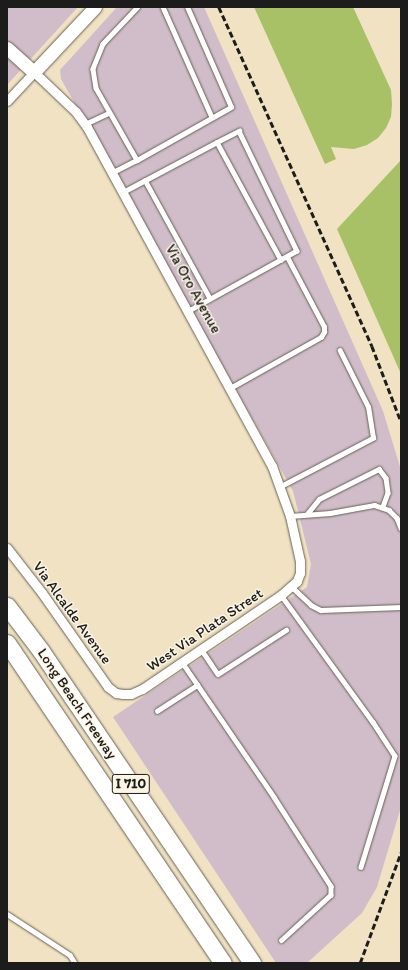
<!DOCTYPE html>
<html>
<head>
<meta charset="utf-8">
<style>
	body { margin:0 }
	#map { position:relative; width:408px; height:970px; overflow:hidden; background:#f0e2c2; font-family:Itim,sans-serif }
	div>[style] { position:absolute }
	.industrial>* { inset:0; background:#d1bdc9 }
	.green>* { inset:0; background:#a8c166 }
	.roads { filter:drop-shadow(0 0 1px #666156) drop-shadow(0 0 1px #666156) }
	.lane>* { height:4.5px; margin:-2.25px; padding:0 2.25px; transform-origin:2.25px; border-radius:2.25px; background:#fff }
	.street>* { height:9px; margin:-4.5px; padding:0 4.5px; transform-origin:4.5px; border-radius:4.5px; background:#fff }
	.secondary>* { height:13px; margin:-6.5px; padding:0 6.5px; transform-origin:6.5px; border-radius:6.5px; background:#fff }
	.highway>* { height:17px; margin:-8.5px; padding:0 8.5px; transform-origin:8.5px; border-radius:8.5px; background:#fff }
	.rail>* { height:2.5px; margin-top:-1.25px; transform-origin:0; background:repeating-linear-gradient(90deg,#1c1c1c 0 6px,transparent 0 9px) }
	span { translate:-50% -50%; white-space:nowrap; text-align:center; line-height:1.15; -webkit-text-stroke:3px #fcf5e5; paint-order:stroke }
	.shield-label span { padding:1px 3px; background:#fcf5e5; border:1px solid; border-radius:3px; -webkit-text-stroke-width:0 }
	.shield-label { font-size:14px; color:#1c1c1c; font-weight:700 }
	.street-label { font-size:15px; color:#1c1c1c }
	.frame { position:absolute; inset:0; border:8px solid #1c1c1c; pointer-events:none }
</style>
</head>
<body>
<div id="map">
	<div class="industrial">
		<i style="clip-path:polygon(7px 7px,78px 7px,7px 85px)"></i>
		<i style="clip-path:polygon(117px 7px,204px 7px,383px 411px,401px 470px,401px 807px,377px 887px,362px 913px,307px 963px,276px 963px,113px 717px,307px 587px,311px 564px,293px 491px,61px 79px,60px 70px)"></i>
	</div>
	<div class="green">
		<i style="clip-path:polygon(254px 7px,353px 7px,391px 90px,392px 104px,391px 117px,386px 128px,378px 138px,367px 145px,354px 149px,331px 147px,336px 159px,325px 164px)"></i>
		<i style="clip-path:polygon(401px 160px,401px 374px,337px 229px)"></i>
	</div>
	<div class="roads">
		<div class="lane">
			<i style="left:138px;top:7px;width:51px;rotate:133.4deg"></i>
			<i style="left:103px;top:44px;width:27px;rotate:112deg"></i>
			<i style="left:93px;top:69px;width:19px;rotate:81deg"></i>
			<i style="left:96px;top:88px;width:83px;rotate:60.3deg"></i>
			<i style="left:137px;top:160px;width:108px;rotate:-29.4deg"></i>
			<i style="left:231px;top:107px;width:109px;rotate:-113.7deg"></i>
			<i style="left:163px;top:7px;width:120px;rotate:66deg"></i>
			<i style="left:85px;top:124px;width:26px;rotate:-25deg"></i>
			<i style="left:217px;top:142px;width:25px;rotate:-27deg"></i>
			<i style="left:239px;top:131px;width:133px;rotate:64.2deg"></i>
			<i style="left:297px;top:251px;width:18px;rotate:151deg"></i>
			<i style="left:113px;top:172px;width:27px;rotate:-27deg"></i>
			<i style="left:145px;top:180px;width:135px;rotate:61.2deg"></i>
			<i style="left:123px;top:192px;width:106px;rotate:-28deg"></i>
			<i style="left:217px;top:142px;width:134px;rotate:61.5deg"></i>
			<i style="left:281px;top:260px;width:107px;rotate:151deg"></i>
			<i style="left:230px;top:388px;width:104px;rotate:-29.3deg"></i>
			<i style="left:321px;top:337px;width:6px;rotate:-59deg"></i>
			<i style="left:324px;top:332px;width:5px;rotate:-90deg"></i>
			<i style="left:324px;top:327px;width:79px;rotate:-117.9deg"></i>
			<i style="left:281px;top:486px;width:104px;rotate:-27.6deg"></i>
			<i style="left:373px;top:438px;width:31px;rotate:-99deg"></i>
			<i style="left:368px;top:407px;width:63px;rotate:-116.6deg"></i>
			<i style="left:307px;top:514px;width:19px;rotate:-51deg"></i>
			<i style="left:319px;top:499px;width:67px;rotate:-26.6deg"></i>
			<i style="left:379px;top:469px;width:11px;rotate:52deg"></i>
			<i style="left:386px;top:478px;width:15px;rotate:82deg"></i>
			<i style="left:388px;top:493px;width:15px;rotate:110deg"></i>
			<i style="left:290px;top:516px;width:40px;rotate:-4.3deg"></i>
			<i style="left:330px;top:513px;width:45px;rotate:-10.3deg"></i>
			<i style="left:374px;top:505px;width:16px;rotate:18deg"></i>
			<i style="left:389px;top:510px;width:11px;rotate:45deg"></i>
			<i style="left:397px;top:518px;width:11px;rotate:68deg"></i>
			<i style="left:292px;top:587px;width:26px;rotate:43deg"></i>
			<i style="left:311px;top:605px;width:11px;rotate:27deg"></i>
			<i style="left:321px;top:610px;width:80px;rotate:-2.1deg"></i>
			<i style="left:281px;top:595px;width:157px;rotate:54.1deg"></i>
			<i style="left:373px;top:722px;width:40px;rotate:57.1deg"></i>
			<i style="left:395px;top:756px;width:116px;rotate:107deg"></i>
			<i style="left:201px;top:649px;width:30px;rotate:56deg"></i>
			<i style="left:218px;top:674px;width:81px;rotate:-32.9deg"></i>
			<i style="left:182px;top:662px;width:163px;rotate:55.7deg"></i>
			<i style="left:274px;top:797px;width:106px;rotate:57.4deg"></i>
			<i style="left:331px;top:886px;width:9px;rotate:90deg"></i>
			<i style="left:331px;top:895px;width:67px;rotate:137.4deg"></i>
			<i style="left:157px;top:711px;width:48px;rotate:-33deg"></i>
			<i style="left:7px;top:914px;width:75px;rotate:33.1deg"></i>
			<i style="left:70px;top:955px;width:9px;rotate:58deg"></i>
		</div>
		<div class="street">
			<i style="left:7px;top:101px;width:40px;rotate:-47deg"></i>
			<i style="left:34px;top:72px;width:58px;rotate:43.6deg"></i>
			<i style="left:76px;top:112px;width:19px;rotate:54deg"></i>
			<i style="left:87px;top:127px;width:386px;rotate:61.4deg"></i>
			<i style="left:272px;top:466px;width:53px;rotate:70.2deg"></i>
			<i style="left:290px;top:516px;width:46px;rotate:77.5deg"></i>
			<i style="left:300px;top:561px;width:12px;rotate:90deg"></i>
			<i style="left:300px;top:573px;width:9px;rotate:111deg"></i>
			<i style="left:297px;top:581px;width:21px;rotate:139deg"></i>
			<i style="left:281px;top:595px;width:168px;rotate:145.9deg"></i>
			<i style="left:142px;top:689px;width:12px;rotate:156deg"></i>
			<i style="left:131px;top:694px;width:8px;rotate:180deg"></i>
			<i style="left:123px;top:694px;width:7px;rotate:-172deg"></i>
			<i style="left:116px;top:693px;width:10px;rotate:-143deg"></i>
			<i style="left:108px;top:687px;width:115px;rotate:-125.1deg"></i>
			<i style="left:42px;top:593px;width:57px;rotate:-127.9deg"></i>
		</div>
		<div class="secondary">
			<i style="left:7px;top:48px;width:36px;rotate:42deg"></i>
			<i style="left:34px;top:72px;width:89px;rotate:-46.8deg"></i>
		</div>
		<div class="highway">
			<i style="left:7px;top:606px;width:56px;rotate:52.9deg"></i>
			<i style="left:41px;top:651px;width:377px;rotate:55.9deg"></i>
			<i style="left:7px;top:643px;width:386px;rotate:56deg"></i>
		</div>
	</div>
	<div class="rail">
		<i style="left:219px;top:7px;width:372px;rotate:65.7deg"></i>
		<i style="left:372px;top:346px;width:80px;rotate:68.9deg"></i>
		<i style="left:360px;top:963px;width:118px;rotate:-69.7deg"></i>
	</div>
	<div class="shield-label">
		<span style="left:131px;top:784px">I 710</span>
	</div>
	<div class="street-label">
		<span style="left:193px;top:289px;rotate:61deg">Via Oro Avenue</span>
		<span style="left:72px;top:613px;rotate:54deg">Via Alcalde Avenue</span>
		<span style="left:205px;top:630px;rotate:-34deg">West Via Plata Street</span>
		<span style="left:77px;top:704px;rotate:56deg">Long Beach Freeway</span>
	</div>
	<div class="frame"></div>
</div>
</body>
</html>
